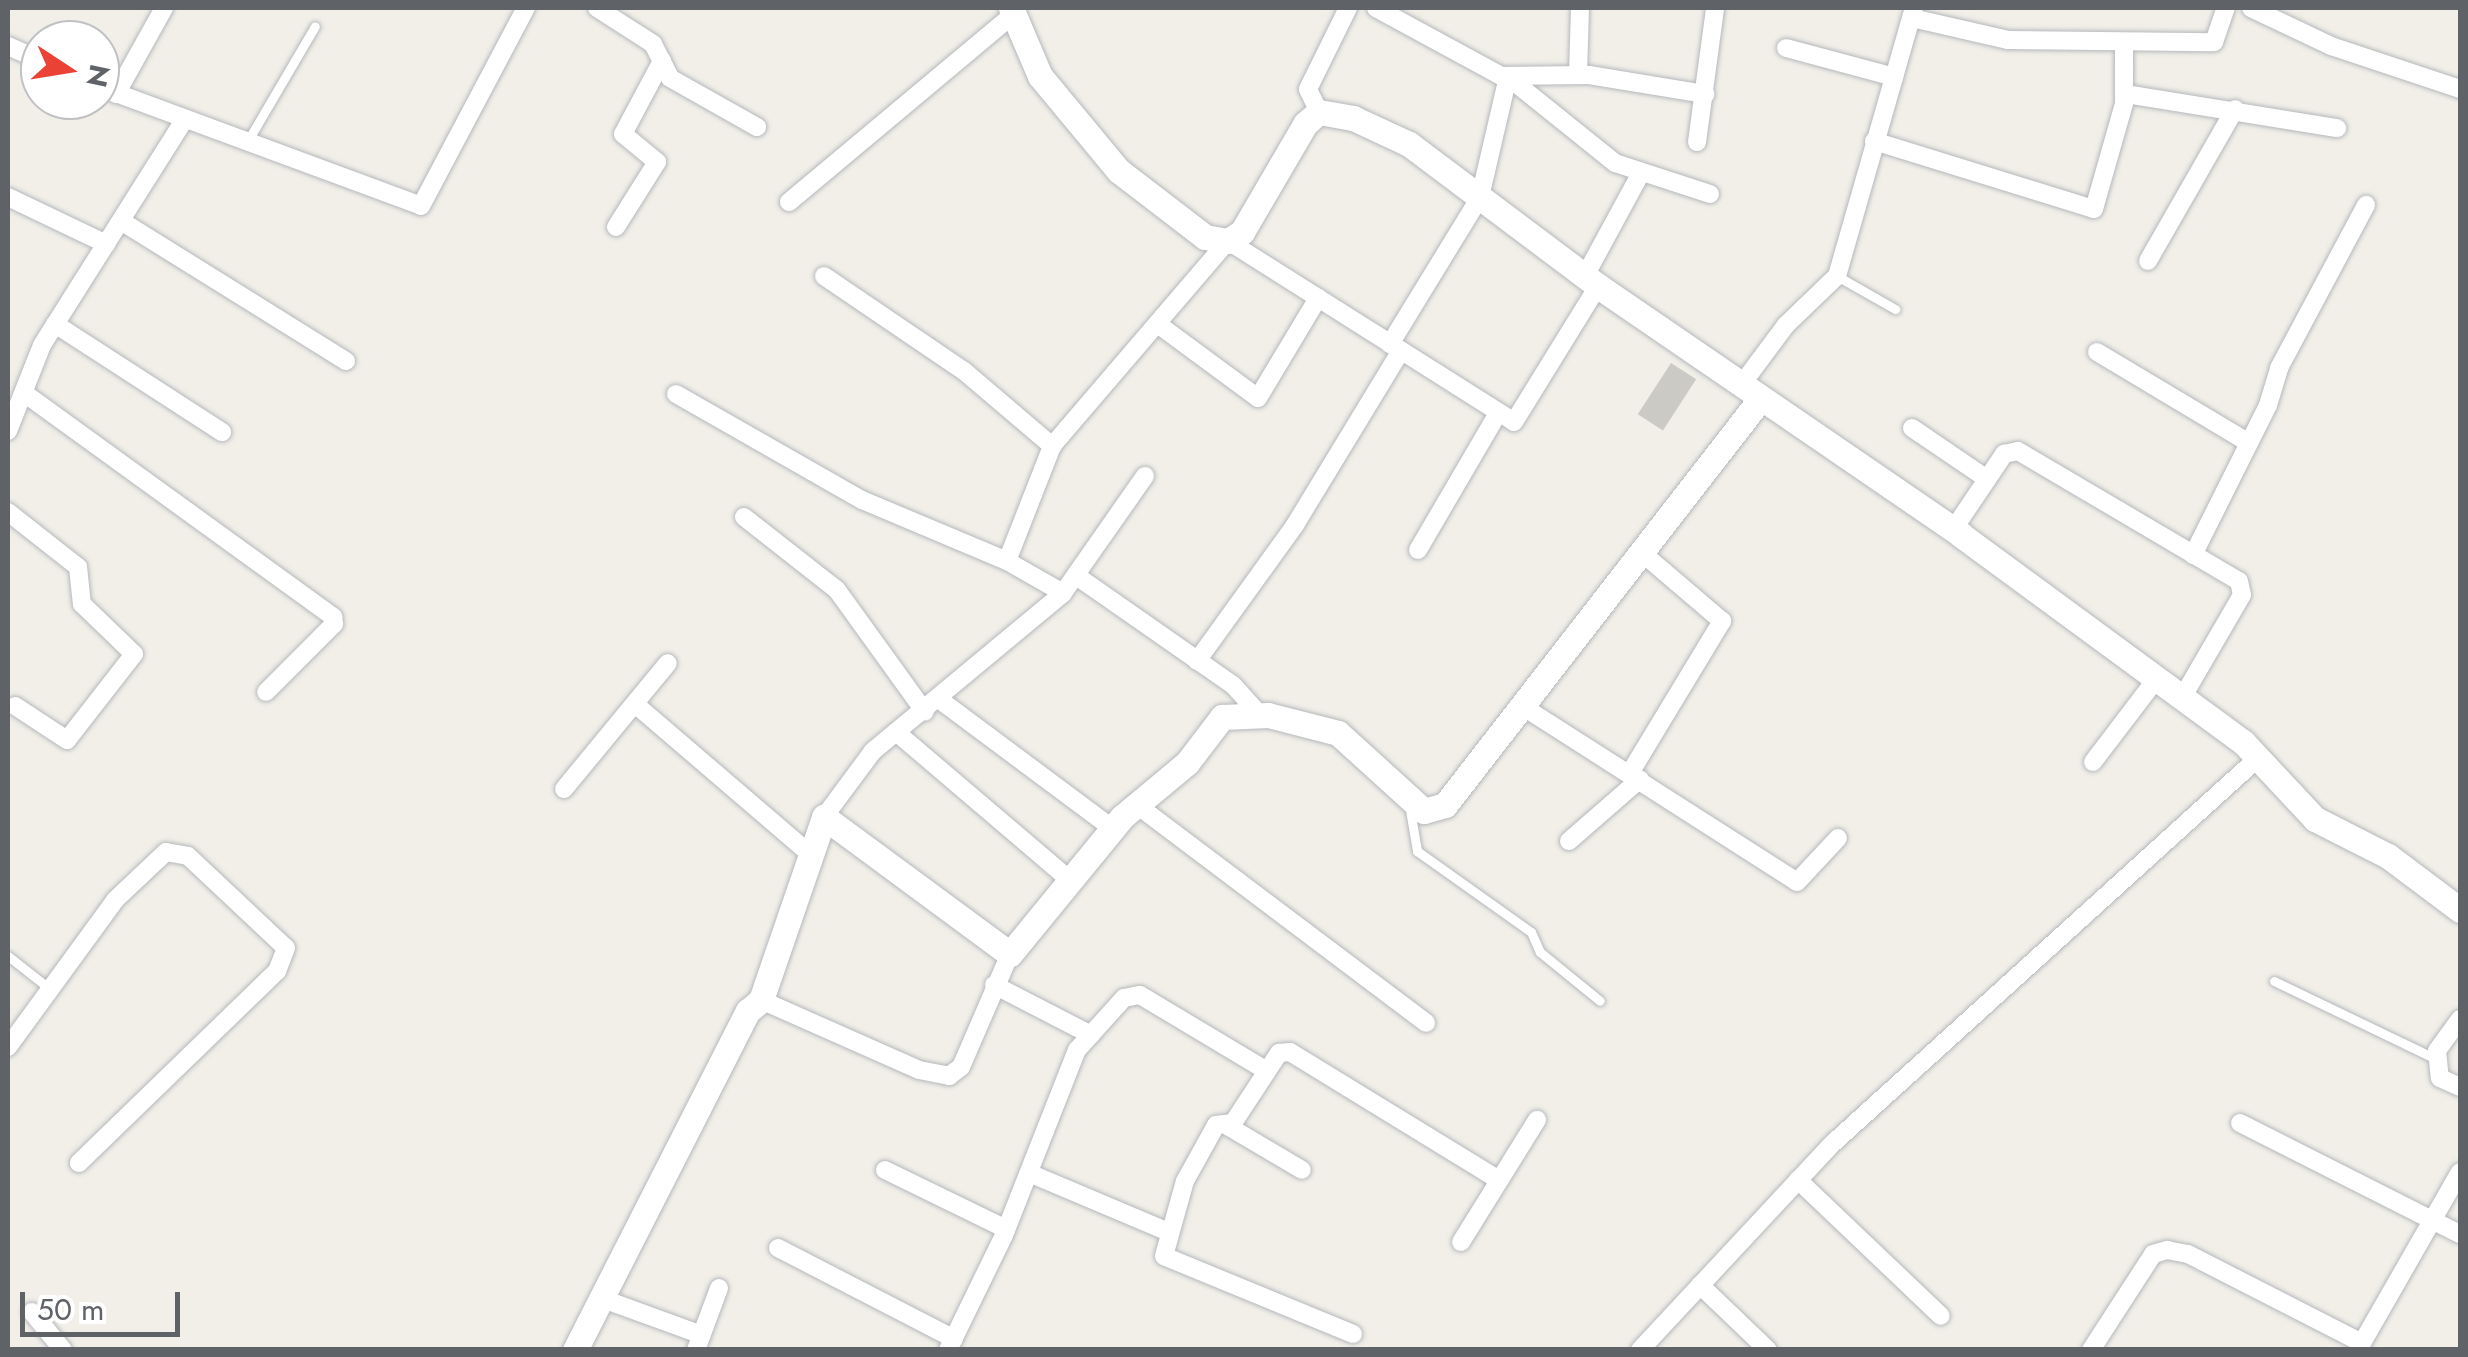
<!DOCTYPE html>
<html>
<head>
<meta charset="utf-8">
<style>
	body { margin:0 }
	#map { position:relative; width:2468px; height:1357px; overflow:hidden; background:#f1efe8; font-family:Jost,sans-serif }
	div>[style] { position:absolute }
	.building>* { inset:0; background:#cccac5; transform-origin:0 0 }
	.roads { filter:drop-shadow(0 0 2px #b5b8bc) drop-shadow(0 0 2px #b5b8bc) }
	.lane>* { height:9px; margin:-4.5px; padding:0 4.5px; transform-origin:4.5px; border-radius:4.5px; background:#fff }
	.street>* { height:18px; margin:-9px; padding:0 9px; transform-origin:9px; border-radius:9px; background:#fff }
	.secondary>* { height:25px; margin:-12.5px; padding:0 12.5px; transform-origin:12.5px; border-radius:12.5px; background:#fff }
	span { translate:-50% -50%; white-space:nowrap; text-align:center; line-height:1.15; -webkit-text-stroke:10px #fff; paint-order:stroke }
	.frame { position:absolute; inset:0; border:10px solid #5f6368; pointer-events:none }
	.north { position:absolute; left:20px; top:20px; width:100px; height:100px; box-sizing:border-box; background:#fff; border:2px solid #bfc1c3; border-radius:50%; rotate:102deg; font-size:28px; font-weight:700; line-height:40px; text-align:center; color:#5f6368 }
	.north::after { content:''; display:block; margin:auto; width:35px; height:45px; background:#ea4335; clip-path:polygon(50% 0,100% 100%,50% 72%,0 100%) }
	.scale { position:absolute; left:20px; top:1292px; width:160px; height:45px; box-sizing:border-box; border:5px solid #5f6368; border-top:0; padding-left:12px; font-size:30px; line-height:35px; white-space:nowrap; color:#5f6368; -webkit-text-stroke:8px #fff; paint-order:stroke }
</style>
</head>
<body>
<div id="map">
	<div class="building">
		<i style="left:1671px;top:363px;width:30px;height:61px;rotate:33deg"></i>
	</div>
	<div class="roads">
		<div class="lane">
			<i style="left:247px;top:142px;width:134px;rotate:-59.6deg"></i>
			<i style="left:1837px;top:276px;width:67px;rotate:29.6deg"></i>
			<i style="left:1409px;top:804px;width:48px;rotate:80.3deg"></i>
			<i style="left:1417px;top:851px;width:140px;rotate:35.4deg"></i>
			<i style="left:1531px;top:932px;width:22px;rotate:66deg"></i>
			<i style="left:1540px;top:952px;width:77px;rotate:39.2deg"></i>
			<i style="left:8px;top:956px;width:53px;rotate:38.2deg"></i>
			<i style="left:2274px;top:981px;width:182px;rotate:25.7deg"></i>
		</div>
		<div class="street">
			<i style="left:597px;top:8px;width:67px;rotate:32.7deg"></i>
			<i style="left:653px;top:44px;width:38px;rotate:63deg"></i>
			<i style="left:670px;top:78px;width:100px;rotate:29.4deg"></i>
			<i style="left:1376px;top:8px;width:142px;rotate:28.5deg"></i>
			<i style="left:1501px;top:76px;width:88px;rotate:-0.7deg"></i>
			<i style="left:1589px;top:75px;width:118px;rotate:9.3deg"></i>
			<i style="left:2251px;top:8px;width:89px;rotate:25.4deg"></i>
			<i style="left:2331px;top:46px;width:136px;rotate:18.4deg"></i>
			<i style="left:1912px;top:18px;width:98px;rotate:12.9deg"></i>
			<i style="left:2008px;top:40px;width:206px;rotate:0.6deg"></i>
			<i style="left:2214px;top:42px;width:36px;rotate:-71deg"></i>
			<i style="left:8px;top:46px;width:35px;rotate:24deg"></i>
			<i style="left:1786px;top:48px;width:112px;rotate:15deg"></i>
			<i style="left:1578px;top:75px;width:67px;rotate:-88.3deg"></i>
			<i style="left:100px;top:87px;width:342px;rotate:20.3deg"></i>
			<i style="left:421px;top:206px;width:224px;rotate:-62.1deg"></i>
			<i style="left:116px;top:94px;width:98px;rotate:-60.8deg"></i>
			<i style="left:2126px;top:94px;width:214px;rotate:9.2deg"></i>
			<i style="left:1319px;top:112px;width:25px;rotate:-116deg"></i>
			<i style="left:1308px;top:89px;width:90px;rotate:-63.7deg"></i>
			<i style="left:1874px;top:141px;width:230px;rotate:17.2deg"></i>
			<i style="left:2094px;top:209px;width:109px;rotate:-74.1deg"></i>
			<i style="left:2124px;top:104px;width:62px;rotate:-90deg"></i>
			<i style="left:1697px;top:142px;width:135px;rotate:-82.3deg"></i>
			<i style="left:8px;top:197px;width:109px;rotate:25.6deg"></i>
			<i style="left:789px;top:202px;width:292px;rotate:-39.9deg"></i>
			<i style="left:121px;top:221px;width:265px;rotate:31.9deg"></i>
			<i style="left:616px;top:227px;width:77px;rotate:-57.8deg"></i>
			<i style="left:657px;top:162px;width:44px;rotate:-140.5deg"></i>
			<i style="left:623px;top:134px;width:83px;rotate:-61.9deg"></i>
			<i style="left:2148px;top:261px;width:175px;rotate:-60.2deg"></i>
			<i style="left:824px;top:276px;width:169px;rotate:34.2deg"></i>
			<i style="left:964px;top:371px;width:116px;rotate:40.4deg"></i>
			<i style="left:1585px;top:276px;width:117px;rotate:-61.5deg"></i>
			<i style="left:55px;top:324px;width:199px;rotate:32.9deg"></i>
			<i style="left:1159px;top:325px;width:123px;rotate:36.4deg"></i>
			<i style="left:1258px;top:398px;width:117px;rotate:-59deg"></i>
			<i style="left:1390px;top:344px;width:172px;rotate:-58.5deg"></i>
			<i style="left:1480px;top:197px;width:123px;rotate:-76.9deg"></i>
			<i style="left:1508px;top:77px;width:137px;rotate:38.8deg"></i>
			<i style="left:1615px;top:163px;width:100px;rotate:18.1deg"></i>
			<i style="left:2097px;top:352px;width:177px;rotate:30.9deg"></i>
			<i style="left:1742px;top:384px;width:74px;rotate:-53.3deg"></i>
			<i style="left:1786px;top:325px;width:71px;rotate:-43.9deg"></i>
			<i style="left:1837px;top:276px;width:279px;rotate:-74deg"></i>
			<i style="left:24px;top:393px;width:382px;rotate:35.9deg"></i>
			<i style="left:333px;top:617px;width:7px;rotate:82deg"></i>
			<i style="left:334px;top:624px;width:96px;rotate:135deg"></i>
			<i style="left:676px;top:394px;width:214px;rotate:29.7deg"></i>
			<i style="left:862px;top:500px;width:157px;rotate:22.8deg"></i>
			<i style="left:1007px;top:561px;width:64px;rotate:29.7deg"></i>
			<i style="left:1912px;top:428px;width:91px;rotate:34.2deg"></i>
			<i style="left:8px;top:431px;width:92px;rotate:-68.4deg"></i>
			<i style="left:42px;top:345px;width:267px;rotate:-57.7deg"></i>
			<i style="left:8px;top:512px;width:89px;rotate:38.2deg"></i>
			<i style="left:78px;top:567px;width:37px;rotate:84deg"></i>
			<i style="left:82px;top:604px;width:72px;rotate:43.9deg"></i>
			<i style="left:134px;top:654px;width:109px;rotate:127.9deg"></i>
			<i style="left:67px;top:740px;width:62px;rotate:-146.8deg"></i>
			<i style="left:744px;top:517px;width:118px;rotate:38.1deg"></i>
			<i style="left:837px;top:590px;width:150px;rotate:54.2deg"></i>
			<i style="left:1953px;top:530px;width:92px;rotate:-56.1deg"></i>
			<i style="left:2004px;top:454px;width:14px;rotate:-12deg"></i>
			<i style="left:2018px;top:451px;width:256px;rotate:30.5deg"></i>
			<i style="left:2239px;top:581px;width:14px;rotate:78deg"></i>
			<i style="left:2242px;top:595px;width:121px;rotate:120.2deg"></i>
			<i style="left:1418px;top:550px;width:159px;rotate:-59.7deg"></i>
			<i style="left:2193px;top:555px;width:168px;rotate:-63.4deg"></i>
			<i style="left:2268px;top:405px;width:39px;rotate:-73deg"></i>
			<i style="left:2279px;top:368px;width:185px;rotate:-61.9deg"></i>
			<i style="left:1007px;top:561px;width:123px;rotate:-68.6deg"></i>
			<i style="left:1052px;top:446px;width:270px;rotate:-49.4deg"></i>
			<i style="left:1228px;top:241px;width:338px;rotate:32.3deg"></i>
			<i style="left:1514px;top:422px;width:160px;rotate:-58.3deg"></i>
			<i style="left:1078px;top:577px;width:189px;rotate:34.9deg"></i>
			<i style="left:1233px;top:685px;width:39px;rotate:48deg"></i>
			<i style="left:1197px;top:661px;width:168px;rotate:-54.2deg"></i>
			<i style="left:1295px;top:525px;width:204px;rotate:-58.7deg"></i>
			<i style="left:940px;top:700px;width:216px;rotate:36.7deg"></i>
			<i style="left:635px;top:704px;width:232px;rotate:40.6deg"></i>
			<i style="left:1522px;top:706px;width:326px;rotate:32.6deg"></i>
			<i style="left:1797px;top:882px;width:60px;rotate:-47deg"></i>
			<i style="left:896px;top:732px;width:230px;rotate:40.4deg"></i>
			<i style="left:2093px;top:762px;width:101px;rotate:-52.7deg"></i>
			<i style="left:1630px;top:773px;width:178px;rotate:-58.8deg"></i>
			<i style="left:1722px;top:621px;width:106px;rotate:-139.6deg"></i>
			<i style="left:564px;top:789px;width:163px;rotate:-50.5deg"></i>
			<i style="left:1137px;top:805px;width:362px;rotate:37deg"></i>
			<i style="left:824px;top:817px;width:82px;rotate:-53.4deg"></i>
			<i style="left:873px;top:751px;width:247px;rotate:-39.7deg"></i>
			<i style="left:1063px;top:593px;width:143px;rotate:-55deg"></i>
			<i style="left:1569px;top:841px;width:94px;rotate:-41.1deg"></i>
			<i style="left:994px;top:985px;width:109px;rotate:27.3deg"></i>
			<i style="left:761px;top:1000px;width:173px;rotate:23.9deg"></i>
			<i style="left:919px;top:1070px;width:31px;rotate:11deg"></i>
			<i style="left:949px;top:1076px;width:15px;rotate:-37deg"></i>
			<i style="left:961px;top:1067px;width:123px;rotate:-66.6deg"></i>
			<i style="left:2460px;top:1019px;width:39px;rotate:126deg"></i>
			<i style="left:2437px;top:1051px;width:27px;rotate:84deg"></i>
			<i style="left:2440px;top:1078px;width:22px;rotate:24deg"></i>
			<i style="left:8px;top:1047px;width:182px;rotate:-53.9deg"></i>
			<i style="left:115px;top:900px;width:70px;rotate:-43.3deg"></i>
			<i style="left:166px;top:852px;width:22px;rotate:10deg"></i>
			<i style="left:188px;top:856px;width:134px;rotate:43.2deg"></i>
			<i style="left:286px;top:948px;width:25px;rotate:111deg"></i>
			<i style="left:277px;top:971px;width:276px;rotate:135.9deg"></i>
			<i style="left:2240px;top:1123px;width:246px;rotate:26.8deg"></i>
			<i style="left:1226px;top:1125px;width:88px;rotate:30.6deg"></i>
			<i style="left:885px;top:1170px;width:135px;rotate:26deg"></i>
			<i style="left:1029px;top:1173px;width:149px;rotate:22.9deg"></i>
			<i style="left:1798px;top:1180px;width:197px;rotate:43.6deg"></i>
			<i style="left:1461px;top:1242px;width:144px;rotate:-58.1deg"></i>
			<i style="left:778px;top:1248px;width:198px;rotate:27.3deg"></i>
			<i style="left:1700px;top:1285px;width:94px;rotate:43.7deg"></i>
			<i style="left:603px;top:1299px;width:105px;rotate:20deg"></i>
			<i style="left:32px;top:1312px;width:49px;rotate:50.8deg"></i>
			<i style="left:1353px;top:1334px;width:204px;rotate:-157.6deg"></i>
			<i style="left:1164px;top:1256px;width:78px;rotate:-74.4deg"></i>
			<i style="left:1185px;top:1181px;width:64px;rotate:-61deg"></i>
			<i style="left:1216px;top:1125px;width:17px;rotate:-7deg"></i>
			<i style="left:1233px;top:1123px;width:84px;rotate:-56.7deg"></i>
			<i style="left:1279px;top:1053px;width:11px;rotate:-5deg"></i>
			<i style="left:1290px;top:1052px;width:245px;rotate:31.5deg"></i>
			<i style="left:696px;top:1350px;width:66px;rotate:-69.6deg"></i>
			<i style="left:948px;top:1350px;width:128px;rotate:-64deg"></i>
			<i style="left:1004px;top:1235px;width:199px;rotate:-68.5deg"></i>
			<i style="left:1077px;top:1050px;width:70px;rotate:-47.9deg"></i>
			<i style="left:1124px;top:998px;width:16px;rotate:-11deg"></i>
			<i style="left:1140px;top:995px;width:148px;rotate:30.9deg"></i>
			<i style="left:1640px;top:1350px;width:280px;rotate:-47deg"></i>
			<i style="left:1831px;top:1145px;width:576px;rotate:-42.19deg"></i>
			<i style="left:2091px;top:1350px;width:114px;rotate:-57.1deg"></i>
			<i style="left:2153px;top:1254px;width:15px;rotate:-16deg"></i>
			<i style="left:2167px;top:1250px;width:21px;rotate:11deg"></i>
			<i style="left:2188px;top:1254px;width:195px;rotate:27.1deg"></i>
			<i style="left:2362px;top:1343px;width:197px;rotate:-60.2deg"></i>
		</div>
		<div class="secondary">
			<i style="left:1011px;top:8px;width:74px;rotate:66.9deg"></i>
			<i style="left:1040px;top:76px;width:124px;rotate:50.3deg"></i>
			<i style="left:1119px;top:171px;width:108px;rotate:37.5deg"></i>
			<i style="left:1205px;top:237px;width:23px;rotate:10deg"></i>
			<i style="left:1228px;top:241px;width:17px;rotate:-33deg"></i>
			<i style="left:1242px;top:232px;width:125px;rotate:-59.7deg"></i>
			<i style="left:1305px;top:124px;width:18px;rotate:-41deg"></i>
			<i style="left:1319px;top:112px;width:35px;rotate:10deg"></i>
			<i style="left:1353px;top:118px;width:62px;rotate:24.9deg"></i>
			<i style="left:1409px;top:144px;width:236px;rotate:36.9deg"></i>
			<i style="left:1598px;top:286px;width:440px;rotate:34.4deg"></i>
			<i style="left:1961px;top:535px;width:350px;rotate:36.3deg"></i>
			<i style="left:2243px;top:742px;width:105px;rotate:46.9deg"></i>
			<i style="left:2315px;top:819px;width:82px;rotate:26.9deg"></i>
			<i style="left:2388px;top:856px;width:90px;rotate:36.9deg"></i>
			<i style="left:575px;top:1350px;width:381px;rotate:-63deg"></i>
			<i style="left:748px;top:1011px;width:17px;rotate:-40deg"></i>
			<i style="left:761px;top:1000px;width:194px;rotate:-71deg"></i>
			<i style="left:824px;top:817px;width:231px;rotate:36.4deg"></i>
			<i style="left:1010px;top:954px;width:177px;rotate:-50.7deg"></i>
			<i style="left:1122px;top:817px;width:85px;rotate:-39.7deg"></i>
			<i style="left:1187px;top:763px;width:58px;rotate:-52.7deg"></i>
			<i style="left:1222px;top:717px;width:46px;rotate:-2.5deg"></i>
			<i style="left:1268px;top:715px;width:72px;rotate:14.4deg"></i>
			<i style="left:1338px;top:733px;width:116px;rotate:42.2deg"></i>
			<i style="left:1424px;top:811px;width:22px;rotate:-16deg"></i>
			<i style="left:1445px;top:805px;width:515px;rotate:-52.17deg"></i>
		</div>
	</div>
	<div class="frame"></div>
	<div class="north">N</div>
	<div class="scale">50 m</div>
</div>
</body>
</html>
